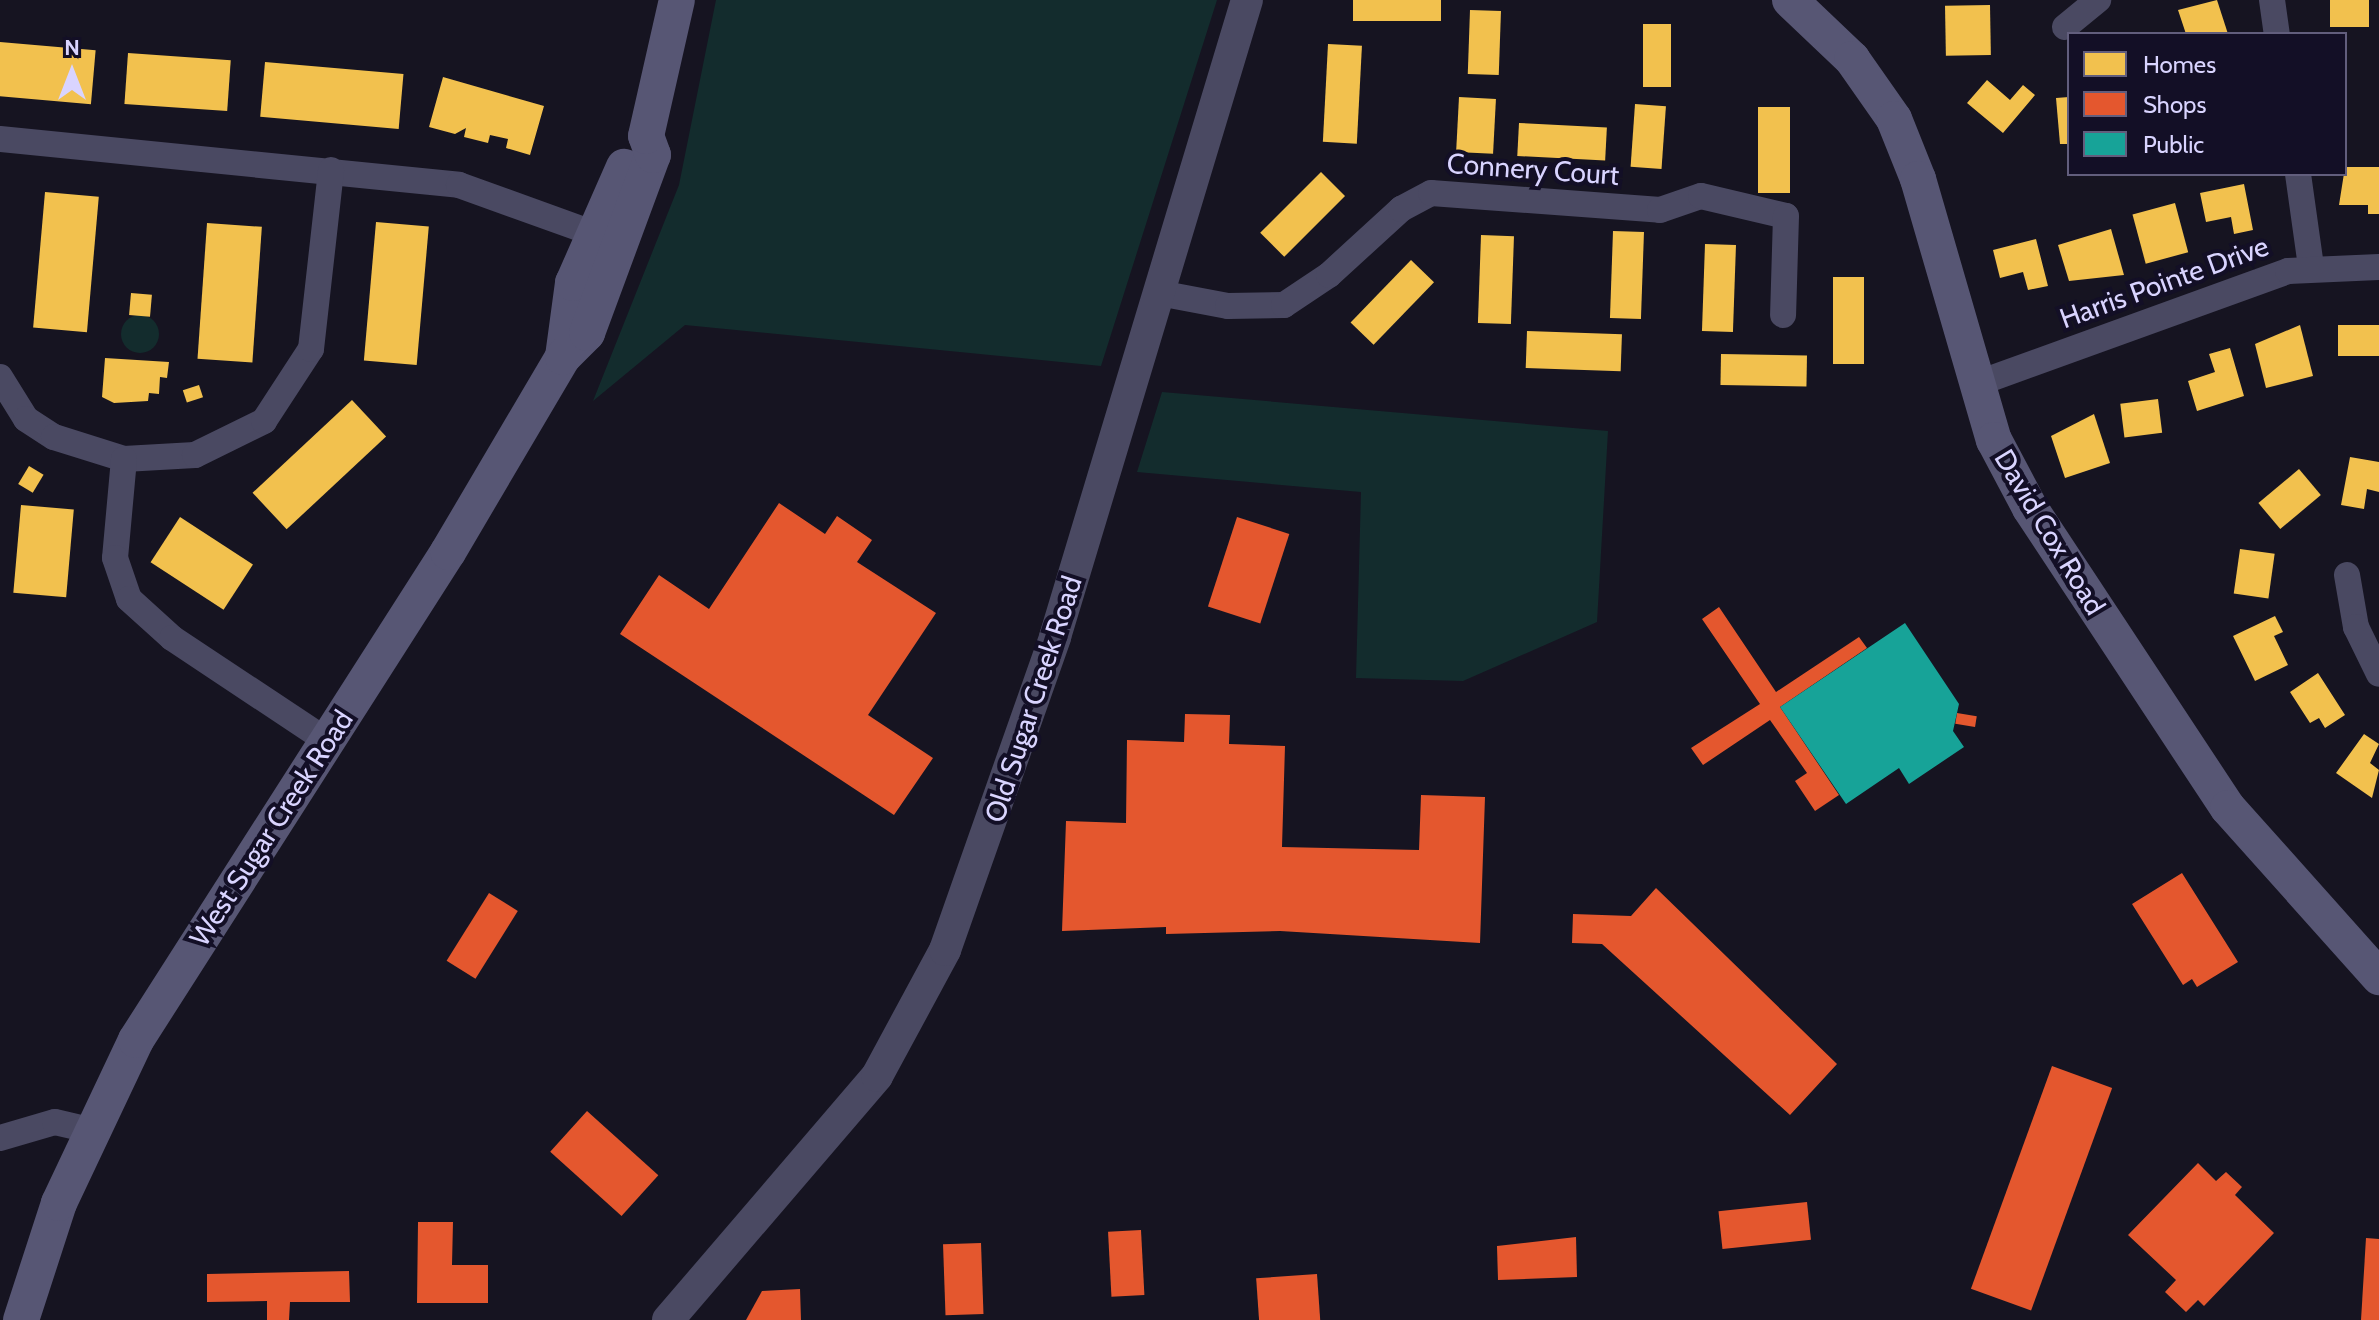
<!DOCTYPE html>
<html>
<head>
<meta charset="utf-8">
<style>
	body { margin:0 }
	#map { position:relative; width:2379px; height:1320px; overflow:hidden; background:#161421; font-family:Cabin,sans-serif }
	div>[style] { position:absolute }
	.green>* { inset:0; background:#132c2d }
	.round { border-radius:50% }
	.homes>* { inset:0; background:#f2c14e; transform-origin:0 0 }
	.shops>* { inset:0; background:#e4572e; transform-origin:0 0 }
	.public>* { inset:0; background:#17a398 }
	.minor>* { height:26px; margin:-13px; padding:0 13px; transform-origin:13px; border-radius:13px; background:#4a4962 }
	.tertiary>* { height:32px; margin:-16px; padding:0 16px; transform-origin:16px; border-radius:16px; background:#4a4962 }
	.secondary>* { height:36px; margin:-18px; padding:0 18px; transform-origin:18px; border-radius:18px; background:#575674 }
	span { translate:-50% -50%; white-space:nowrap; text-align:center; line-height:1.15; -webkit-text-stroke:8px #130f26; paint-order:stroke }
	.street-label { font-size:28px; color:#d9d4ff }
	.legend { position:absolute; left:2067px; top:32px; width:280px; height:144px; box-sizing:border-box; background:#130f26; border:2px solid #625e7d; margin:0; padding:10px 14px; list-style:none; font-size:24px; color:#d9d4ff }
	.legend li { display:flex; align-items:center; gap:16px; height:40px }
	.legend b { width:40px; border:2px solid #625e7d }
	.north { position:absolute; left:32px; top:32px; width:80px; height:80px; -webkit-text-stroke:6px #130f26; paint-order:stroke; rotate:0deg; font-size:22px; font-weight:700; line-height:32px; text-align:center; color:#d9d4ff }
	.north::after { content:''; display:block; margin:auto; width:28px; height:36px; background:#d9d4ff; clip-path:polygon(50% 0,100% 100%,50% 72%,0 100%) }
</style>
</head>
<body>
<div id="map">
	<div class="green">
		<i style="clip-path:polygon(716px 0,1217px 0,1101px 366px,685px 325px,593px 401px,679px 185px)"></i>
		<i class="round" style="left:121px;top:315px;width:38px;height:38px"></i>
		<i style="clip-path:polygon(1162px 392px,1608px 431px,1597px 622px,1463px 681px,1356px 678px,1361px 492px,1137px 472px)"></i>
	</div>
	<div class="homes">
		<i style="left:1353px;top:0;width:88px;height:21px"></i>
		<i style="clip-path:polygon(2217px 0,2228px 34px,2186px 34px,2178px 10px)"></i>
		<i style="left:2330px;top:0;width:39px;height:27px"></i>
		<i style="left:1990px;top:5px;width:50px;height:45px;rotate:89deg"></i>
		<i style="left:1470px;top:10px;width:31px;height:64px;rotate:2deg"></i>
		<i style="left:1643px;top:24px;width:28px;height:63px"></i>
		<i style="left:0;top:42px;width:96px;height:54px;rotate:5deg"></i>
		<i style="left:1328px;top:44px;width:34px;height:98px;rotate:3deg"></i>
		<i style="left:128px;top:53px;width:103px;height:51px;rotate:4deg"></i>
		<i style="left:265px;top:62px;width:139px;height:55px;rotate:5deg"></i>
		<i style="clip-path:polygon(443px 77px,544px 106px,530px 155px,506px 148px,508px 139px,490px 135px,488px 143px,464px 137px,466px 128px,455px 134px,429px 127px)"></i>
		<i style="clip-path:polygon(1987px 80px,2010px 100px,2023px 85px,2035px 95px,2003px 133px,1967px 103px)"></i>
		<i style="left:1459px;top:97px;width:37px;height:55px;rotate:3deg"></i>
		<i style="clip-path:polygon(2069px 97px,2069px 144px,2060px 144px,2056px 98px)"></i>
		<i style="left:1635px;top:104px;width:31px;height:63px;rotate:4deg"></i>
		<i style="left:1758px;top:107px;width:32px;height:86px"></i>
		<i style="left:1519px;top:123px;width:88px;height:33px;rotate:3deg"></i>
		<i style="clip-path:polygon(2345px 167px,2379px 167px,2379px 214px,2368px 214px,2368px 205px,2339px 205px)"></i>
		<i style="left:1321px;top:172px;width:34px;height:86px;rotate:45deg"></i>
		<i style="clip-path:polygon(2244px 184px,2253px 230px,2234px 234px,2231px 217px,2206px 222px,2200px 193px)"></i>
		<i style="left:45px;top:192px;width:54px;height:136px;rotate:5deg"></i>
		<i style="left:2175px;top:203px;width:51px;height:44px;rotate:75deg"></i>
		<i style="left:376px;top:222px;width:53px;height:139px;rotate:5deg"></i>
		<i style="left:207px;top:223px;width:55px;height:136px;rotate:4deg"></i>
		<i style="clip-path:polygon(2111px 229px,2124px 275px,2069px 281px,2058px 245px)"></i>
		<i style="left:1613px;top:231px;width:31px;height:87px;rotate:2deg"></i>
		<i style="left:1481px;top:235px;width:33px;height:88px;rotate:2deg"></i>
		<i style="clip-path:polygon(2036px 239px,2048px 286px,2028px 290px,2023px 272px,2000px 278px,1993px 250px)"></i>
		<i style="left:1705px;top:244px;width:31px;height:87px;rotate:2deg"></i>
		<i style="left:1411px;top:260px;width:32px;height:87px;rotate:44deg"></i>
		<i style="left:1833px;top:277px;width:31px;height:87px"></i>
		<i style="left:131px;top:293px;width:21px;height:22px;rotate:5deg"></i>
		<i style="clip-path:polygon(2300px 325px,2313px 376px,2266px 388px,2255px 344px)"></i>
		<i style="left:2338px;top:325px;width:41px;height:31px"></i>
		<i style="left:1527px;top:331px;width:95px;height:37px;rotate:2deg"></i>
		<i style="clip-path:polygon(2230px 348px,2244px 396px,2197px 411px,2188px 381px,2215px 372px,2209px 354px)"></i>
		<i style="left:1721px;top:354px;width:86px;height:31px;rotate:1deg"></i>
		<i style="clip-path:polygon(105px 358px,169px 362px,167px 378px,160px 377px,159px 394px,149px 393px,148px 401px,114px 403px,102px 397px)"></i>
		<i style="left:199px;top:385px;width:13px;height:17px;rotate:72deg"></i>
		<i style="left:2158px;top:399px;width:34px;height:38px;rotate:83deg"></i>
		<i style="left:352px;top:400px;width:50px;height:136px;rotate:47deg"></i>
		<i style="clip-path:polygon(2094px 414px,2110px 463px,2065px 478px,2051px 436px)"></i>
		<i style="clip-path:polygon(2350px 457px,2379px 462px,2379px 492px,2367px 489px,2364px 509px,2341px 505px)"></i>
		<i style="left:29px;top:466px;width:17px;height:21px;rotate:31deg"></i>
		<i style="left:2299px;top:469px;width:34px;height:53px;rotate:50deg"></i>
		<i style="left:21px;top:505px;width:53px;height:88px;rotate:5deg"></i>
		<i style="left:180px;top:517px;width:87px;height:54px;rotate:33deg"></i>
		<i style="left:2240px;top:549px;width:35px;height:45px;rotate:8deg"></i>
		<i style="clip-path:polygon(2275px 616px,2283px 632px,2274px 636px,2288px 665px,2255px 681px,2233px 636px)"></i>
		<i style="clip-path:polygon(2318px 673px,2345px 715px,2325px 728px,2319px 718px,2310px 723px,2290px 692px)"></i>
		<i style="clip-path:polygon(2364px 734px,2379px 744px,2370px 763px,2379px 770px,2372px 798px,2336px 773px)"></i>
	</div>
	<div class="shops">
		<i style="clip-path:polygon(779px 503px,825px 534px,837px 516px,872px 540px,857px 562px,936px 613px,868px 715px,933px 758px,894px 815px,620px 634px,659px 575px,709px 609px)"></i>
		<i style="left:1237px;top:517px;width:55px;height:94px;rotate:18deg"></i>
		<i style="clip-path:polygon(1719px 607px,1776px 692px,1859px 637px,1867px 648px,1780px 707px,1839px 795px,1815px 811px,1795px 781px,1807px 773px,1770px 720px,1703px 765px,1691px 748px,1760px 704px,1702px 619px)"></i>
		<i style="left:1957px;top:713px;width:20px;height:11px;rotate:9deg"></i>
		<i style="clip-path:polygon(1185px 714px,1230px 715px,1229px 744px,1285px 746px,1282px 847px,1419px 850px,1421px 795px,1485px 797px,1480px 943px,1280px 931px,1166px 934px,1166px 927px,1062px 931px,1066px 821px,1126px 823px,1127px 740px,1184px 742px)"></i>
		<i style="clip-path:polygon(2182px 873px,2238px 962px,2197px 987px,2192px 979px,2183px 985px,2132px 904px)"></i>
		<i style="clip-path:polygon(1656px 888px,1837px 1064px,1790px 1115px,1602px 944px,1572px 943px,1573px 914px,1631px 916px)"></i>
		<i style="left:489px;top:893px;width:34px;height:80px;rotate:32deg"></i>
		<i style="left:2052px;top:1066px;width:64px;height:237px;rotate:20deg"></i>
		<i style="left:587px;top:1111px;width:96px;height:55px;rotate:42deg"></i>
		<i style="clip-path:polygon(2198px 1163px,2216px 1181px,2226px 1172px,2242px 1187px,2235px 1195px,2274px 1233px,2204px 1306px,2198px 1300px,2186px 1312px,2165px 1292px,2176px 1280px,2128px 1235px)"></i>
		<i style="left:1807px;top:1202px;width:38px;height:89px;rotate:84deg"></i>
		<i style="clip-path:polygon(418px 1222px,453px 1222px,452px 1265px,488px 1265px,488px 1303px,417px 1303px)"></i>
		<i style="left:1141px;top:1230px;width:65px;height:33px;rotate:87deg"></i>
		<i style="clip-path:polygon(1576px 1237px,1577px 1277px,1498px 1280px,1497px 1246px)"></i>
		<i style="clip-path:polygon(2366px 1238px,2379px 1239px,2379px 1320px,2361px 1320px)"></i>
		<i style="left:981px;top:1243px;width:71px;height:38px;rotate:88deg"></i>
		<i style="clip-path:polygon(349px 1271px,350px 1302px,290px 1302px,289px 1320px,267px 1320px,267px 1301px,207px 1302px,207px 1274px)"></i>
		<i style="left:1317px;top:1274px;width:46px;height:61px;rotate:86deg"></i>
		<i style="clip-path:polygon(800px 1289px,801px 1320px,746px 1320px,762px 1291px)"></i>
	</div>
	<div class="public">
		<i style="clip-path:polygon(1905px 623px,1959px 704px,1953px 731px,1964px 747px,1909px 784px,1899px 768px,1846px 804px,1780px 707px)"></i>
	</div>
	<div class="minor">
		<i style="left:2272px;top:0;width:34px;rotate:82deg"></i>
		<i style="left:2065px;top:27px;width:43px;rotate:-39.3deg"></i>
		<i style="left:0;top:139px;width:461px;rotate:5.7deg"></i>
		<i style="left:459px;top:185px;width:148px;rotate:19.8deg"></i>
		<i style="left:2298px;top:174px;width:93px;rotate:82deg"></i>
		<i style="left:1159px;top:293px;width:70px;rotate:10.7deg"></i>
		<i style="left:1228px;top:306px;width:56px;rotate:-1deg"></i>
		<i style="left:1284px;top:305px;width:54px;rotate:-33.7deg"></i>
		<i style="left:1329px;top:275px;width:98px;rotate:-42.5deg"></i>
		<i style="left:1401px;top:209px;width:34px;rotate:-28deg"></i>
		<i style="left:1431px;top:193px;width:230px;rotate:4.2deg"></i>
		<i style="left:1660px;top:210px;width:43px;rotate:-18.9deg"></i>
		<i style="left:1701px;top:196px;width:87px;rotate:13.2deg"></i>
		<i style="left:1786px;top:216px;width:99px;rotate:91.7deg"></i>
		<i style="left:0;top:377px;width:49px;rotate:58.2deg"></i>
		<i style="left:26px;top:419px;width:33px;rotate:33deg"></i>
		<i style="left:54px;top:437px;width:73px;rotate:17.4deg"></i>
		<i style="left:124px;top:459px;width:71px;rotate:-3.2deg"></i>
		<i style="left:195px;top:455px;width:77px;rotate:-26.2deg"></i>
		<i style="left:264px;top:421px;width:86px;rotate:-56.9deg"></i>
		<i style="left:311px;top:349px;width:180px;rotate:-83.6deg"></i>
		<i style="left:1976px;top:384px;width:332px;rotate:-19.9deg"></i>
		<i style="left:2288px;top:271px;width:91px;rotate:-2.5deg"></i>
		<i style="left:124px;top:459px;width:99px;rotate:95.2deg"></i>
		<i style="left:115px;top:558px;width:43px;rotate:71.1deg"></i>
		<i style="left:129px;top:599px;width:58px;rotate:42.2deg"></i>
		<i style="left:172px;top:638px;width:186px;rotate:33.6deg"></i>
		<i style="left:2347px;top:575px;width:53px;rotate:80.2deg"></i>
		<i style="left:2356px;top:627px;width:52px;rotate:63.9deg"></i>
		<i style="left:0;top:1138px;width:57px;rotate:-16.2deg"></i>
		<i style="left:55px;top:1122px;width:36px;rotate:13deg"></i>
	</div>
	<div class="tertiary">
		<i style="left:668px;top:1320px;width:321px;rotate:-49.4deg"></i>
		<i style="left:877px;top:1076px;width:143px;rotate:-61.6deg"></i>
		<i style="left:945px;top:950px;width:332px;rotate:-70.6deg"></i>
		<i style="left:1055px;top:637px;width:665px;rotate:-73.23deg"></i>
	</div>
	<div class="secondary">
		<i style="left:1790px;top:0;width:86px;rotate:43.6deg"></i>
		<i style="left:1852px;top:59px;width:73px;rotate:55deg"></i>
		<i style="left:1894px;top:119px;width:65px;rotate:68.2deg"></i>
		<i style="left:1918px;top:179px;width:272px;rotate:73.8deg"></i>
		<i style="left:1994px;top:440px;width:77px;rotate:62.1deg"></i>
		<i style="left:2030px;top:508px;width:359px;rotate:56.6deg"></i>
		<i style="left:2228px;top:808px;width:227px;rotate:48.2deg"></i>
		<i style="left:563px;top:357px;width:75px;rotate:-82.3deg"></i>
		<i style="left:573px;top:283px;width:127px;rotate:-66.3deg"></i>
		<i style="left:21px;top:1320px;width:123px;rotate:-72deg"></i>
		<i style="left:59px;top:1203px;width:180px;rotate:-64.7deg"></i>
		<i style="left:136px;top:1040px;width:579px;rotate:-57.41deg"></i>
		<i style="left:448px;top:552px;width:226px;rotate:-59.5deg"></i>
		<i style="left:563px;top:357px;width:34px;rotate:-45deg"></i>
		<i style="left:587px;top:333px;width:190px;rotate:-69.7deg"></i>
		<i style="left:653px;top:155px;width:20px;rotate:-110deg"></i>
		<i style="left:646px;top:136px;width:139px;rotate:-77.2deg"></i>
	</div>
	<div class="street-label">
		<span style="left:1533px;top:169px;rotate:4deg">Connery Court</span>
		<span style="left:2164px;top:282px;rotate:-20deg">Harris Pointe Drive</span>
		<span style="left:2050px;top:532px;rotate:59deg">David Cox Road</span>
		<span style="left:1033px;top:699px;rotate:-72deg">Old Sugar Creek Road</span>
		<span style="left:271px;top:828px;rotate:-57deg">West Sugar Creek Road</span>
	</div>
	<ul class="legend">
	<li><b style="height:22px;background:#f2c14e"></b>Homes</li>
	<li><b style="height:22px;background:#e4572e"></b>Shops</li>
	<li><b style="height:22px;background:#17a398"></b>Public</li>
	</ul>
	<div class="north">N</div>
</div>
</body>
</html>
